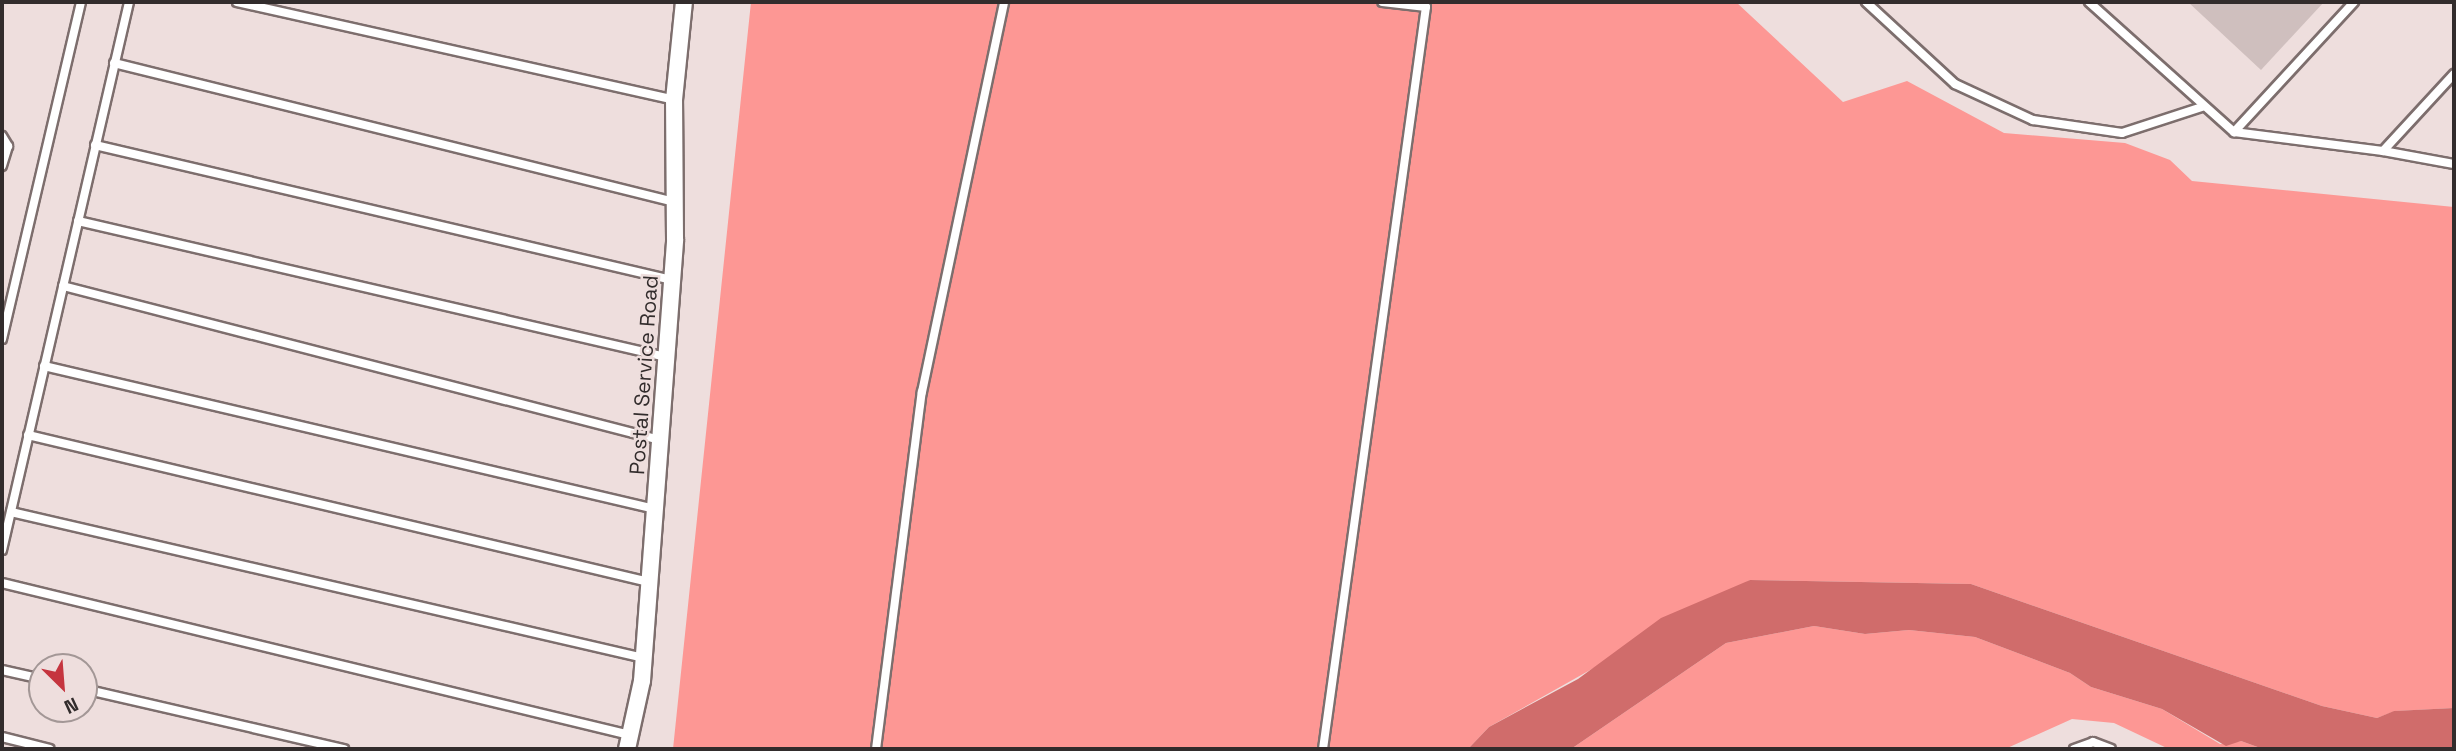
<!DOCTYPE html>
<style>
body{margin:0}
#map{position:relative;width:2456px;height:751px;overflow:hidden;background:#eededd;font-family:"Space Grotesk",sans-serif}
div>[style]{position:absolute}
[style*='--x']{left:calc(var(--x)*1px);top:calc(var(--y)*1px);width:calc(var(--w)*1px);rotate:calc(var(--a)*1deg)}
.green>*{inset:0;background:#fd9794}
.water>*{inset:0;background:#d06c6b}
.building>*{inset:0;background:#cfbfbe}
.roads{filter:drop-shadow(2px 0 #7d6e6d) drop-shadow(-2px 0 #7d6e6d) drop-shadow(0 2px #7d6e6d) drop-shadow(0 -2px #7d6e6d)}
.service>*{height:8px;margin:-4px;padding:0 4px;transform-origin:4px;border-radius:4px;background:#fff}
.minor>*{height:16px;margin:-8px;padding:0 8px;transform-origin:8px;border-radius:8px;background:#fff}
span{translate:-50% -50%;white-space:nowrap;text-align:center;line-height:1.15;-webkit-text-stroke:5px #eededd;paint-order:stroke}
.street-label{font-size:21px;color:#322c2c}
.frame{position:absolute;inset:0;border:4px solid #322c2c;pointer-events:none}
.north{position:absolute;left:28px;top:653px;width:70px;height:70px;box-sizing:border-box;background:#eededd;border:2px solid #a39796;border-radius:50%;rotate:155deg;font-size:19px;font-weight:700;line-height:28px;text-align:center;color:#322c2c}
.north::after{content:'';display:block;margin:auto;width:24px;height:32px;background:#c5353f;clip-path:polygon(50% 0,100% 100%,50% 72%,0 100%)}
</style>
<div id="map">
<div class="green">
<div style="clip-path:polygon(751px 2px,1736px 2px,1843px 102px,1907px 81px,2004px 133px,2125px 143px,2170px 160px,2192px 181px,2454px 207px,2454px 708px,2395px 711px,2377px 718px,2322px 706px,1971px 584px,1750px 580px,1489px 727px,1468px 749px,673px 749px)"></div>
<div style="clip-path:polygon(1814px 626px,1865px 634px,1909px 630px,1975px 637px,2070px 673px,2091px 687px,2162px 709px,2220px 744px,2241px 741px,2263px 749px,2169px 749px,2114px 723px,2072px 719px,2005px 749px,1571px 749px,1726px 643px)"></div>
</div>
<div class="water">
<div style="clip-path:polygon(1750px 580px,1971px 584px,2322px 706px,2377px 718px,2394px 711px,2454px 708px,2454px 749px,2263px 749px,2241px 741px,2226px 746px,2162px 709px,2091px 687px,2070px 673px,1975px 637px,1909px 630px,1865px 634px,1814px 626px,1726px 643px,1571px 749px,1468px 749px,1489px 727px,1578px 679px,1661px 618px)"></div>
</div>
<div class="building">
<div style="clip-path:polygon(2188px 2px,2324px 2px,2261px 70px)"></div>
</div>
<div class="roads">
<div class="service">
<div style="--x:237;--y:2;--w:448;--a:12.6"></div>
<div style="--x:1866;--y:2;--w:121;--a:42.7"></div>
<div style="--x:1955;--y:84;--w:86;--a:24.8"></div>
<div style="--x:2033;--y:120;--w:90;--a:8.3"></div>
<div style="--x:2122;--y:133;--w:84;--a:-18"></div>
<div style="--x:2089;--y:2;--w:195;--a:41.9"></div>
<div style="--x:2234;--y:132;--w:177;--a:-47.3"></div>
<div style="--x:114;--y:63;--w:578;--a:13.92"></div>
<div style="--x:2234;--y:132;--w:150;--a:7.3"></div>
<div style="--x:2383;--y:151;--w:105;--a:-47.3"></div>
<div style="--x:2;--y:136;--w:12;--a:59"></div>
<div style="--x:8;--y:146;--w:21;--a:107"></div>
<div style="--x:95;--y:145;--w:593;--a:13.17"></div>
<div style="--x:2383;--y:151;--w:72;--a:10.4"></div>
<div style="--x:78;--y:221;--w:604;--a:13.02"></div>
<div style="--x:63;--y:286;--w:617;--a:14.46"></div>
<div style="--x:2;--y:339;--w:346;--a:-76.8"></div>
<div style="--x:44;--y:366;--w:628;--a:13.17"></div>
<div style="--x:28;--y:435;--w:638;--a:13.32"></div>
<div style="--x:11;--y:512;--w:650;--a:12.99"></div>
<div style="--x:2;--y:550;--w:563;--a:-76.95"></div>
<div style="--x:2;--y:583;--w:646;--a:13.61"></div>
<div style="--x:2;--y:670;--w:41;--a:12.7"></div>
<div style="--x:84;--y:689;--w:267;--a:13"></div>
<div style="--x:2;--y:737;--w:49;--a:14"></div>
<div style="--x:876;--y:749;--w:360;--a:-82.7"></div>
<div style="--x:922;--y:392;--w:399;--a:-78.1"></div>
<div style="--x:1323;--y:749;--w:749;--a:-82.1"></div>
<div style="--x:1426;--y:7;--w:44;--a:-173.5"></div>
<div style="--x:2074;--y:749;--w:20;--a:-20"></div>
<div style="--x:2093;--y:742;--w:19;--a:21"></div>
</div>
<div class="minor">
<div style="--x:627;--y:749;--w:70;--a:-77.6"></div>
<div style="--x:642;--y:681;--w:443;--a:-85.7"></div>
<div style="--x:675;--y:239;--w:139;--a:-90.4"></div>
<div style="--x:674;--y:100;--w:99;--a:-84.2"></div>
</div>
</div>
<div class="street-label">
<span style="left:644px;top:375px;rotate:-86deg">Postal Service Road</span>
</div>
<div class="frame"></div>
<div class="north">N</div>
</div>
